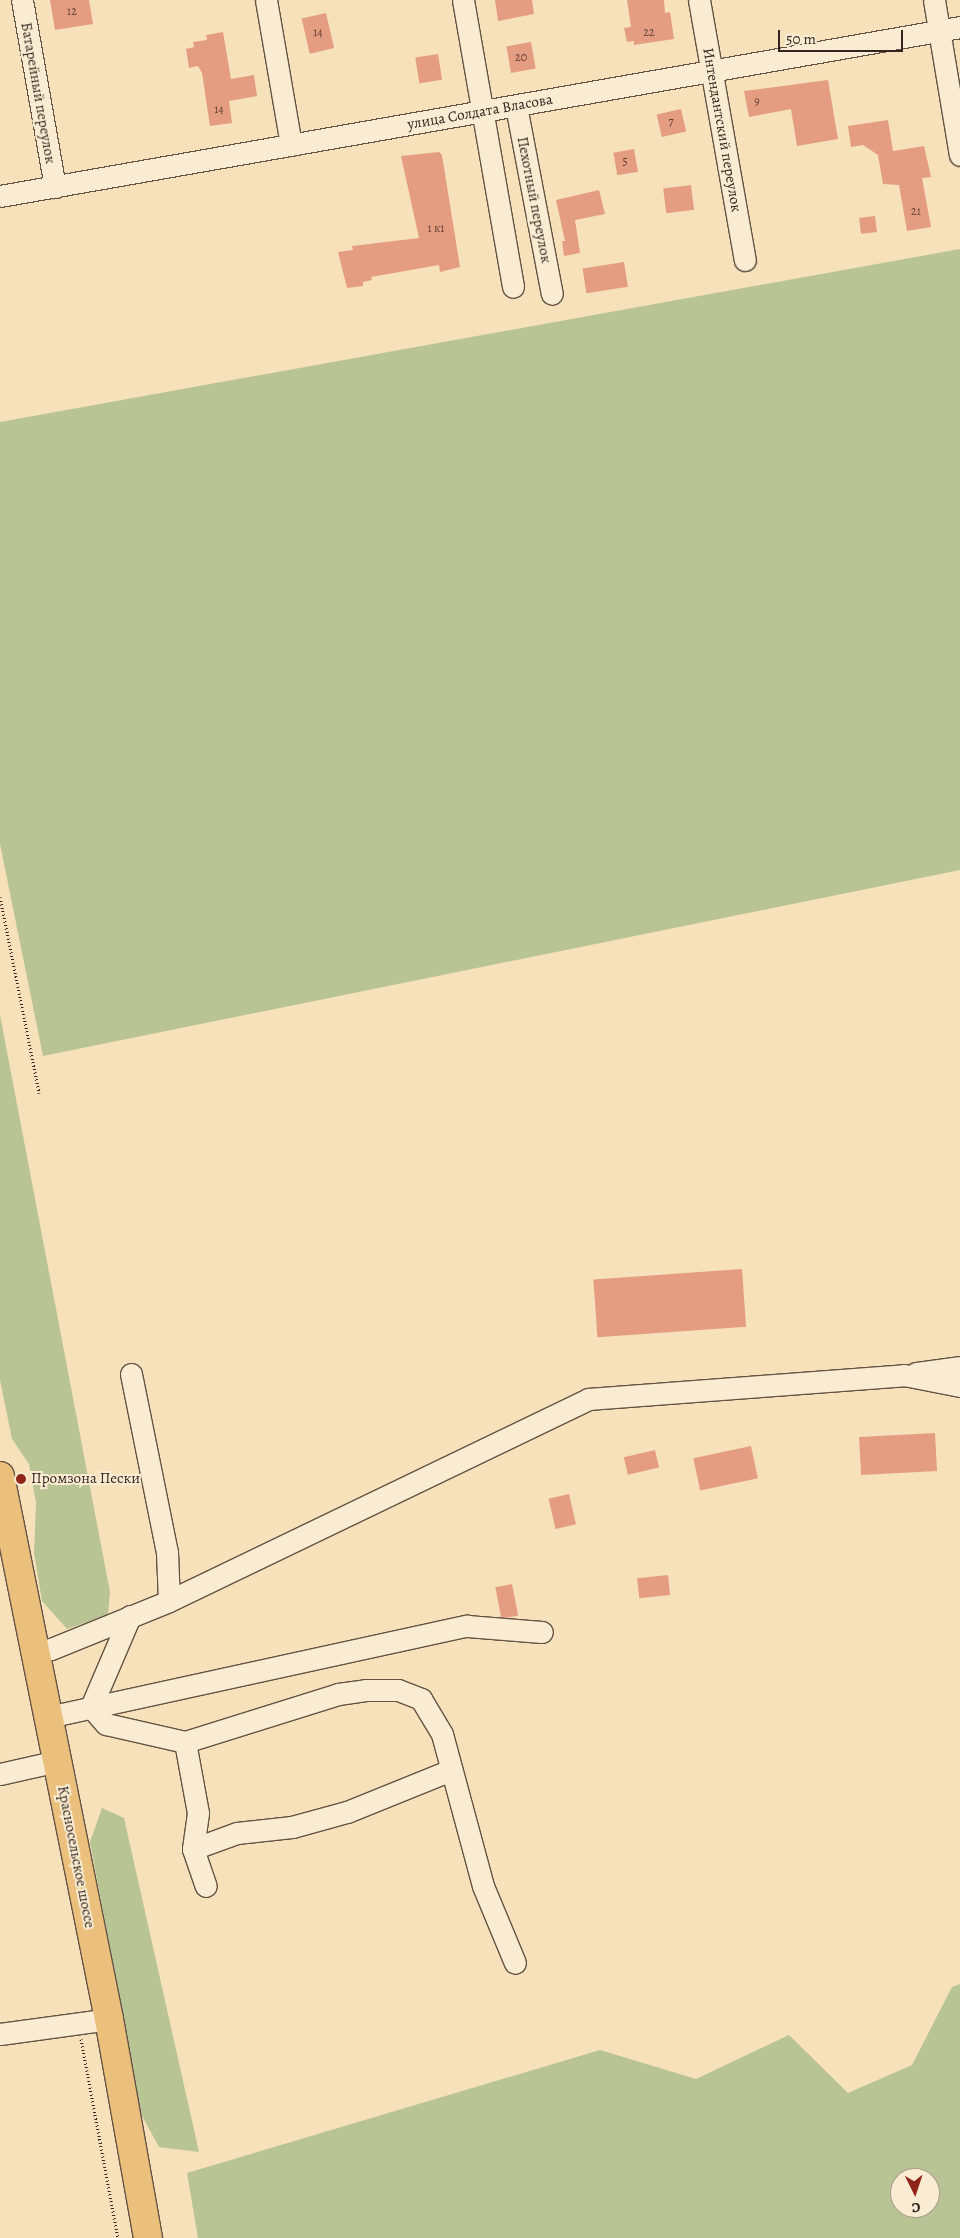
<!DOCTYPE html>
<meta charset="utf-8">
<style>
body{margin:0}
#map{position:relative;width:960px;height:2238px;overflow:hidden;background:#f6e1ba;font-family:Alegreya,serif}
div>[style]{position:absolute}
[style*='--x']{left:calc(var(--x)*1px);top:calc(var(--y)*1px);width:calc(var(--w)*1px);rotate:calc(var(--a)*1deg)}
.green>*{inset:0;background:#b8c493}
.building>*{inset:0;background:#e59d81;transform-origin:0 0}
.path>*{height:3px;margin-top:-1.5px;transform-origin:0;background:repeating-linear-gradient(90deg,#33241d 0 1px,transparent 0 3.5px)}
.roads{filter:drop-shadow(1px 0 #645344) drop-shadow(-1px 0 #645344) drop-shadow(0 1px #645344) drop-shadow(0 -1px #645344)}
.minor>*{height:21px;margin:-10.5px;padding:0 10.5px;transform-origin:10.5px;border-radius:10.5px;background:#f9ecd2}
.major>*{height:28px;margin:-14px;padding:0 14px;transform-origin:14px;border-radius:14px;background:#ebc07d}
.dots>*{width:14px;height:14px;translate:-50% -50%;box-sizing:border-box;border:2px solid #f9ecd2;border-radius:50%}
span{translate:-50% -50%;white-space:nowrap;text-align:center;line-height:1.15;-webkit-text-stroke:4px #f9ecd2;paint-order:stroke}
.number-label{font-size:12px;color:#604236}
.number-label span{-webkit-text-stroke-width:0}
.street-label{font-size:15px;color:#33241d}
.poi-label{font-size:15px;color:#33241d}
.left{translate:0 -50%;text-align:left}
.north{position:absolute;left:890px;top:2168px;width:50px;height:50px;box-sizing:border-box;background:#f9ecd2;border:1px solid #aa9c8a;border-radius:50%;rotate:176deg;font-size:14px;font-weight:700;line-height:20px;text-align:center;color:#33241d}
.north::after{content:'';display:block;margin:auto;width:18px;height:22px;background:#8f2418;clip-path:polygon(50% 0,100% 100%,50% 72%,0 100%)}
.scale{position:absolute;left:778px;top:30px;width:125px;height:22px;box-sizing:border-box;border:2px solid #33241d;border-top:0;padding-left:6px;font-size:15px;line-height:18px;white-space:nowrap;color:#33241d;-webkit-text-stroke:4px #f9ecd2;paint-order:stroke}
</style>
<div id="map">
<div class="green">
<div style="clip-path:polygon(960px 249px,960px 870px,43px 1056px,0 844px,0 422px)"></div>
<div style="clip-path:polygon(0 1015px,110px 1592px,108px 1615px,67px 1629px,42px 1601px,34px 1553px,36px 1502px,29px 1464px,12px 1439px,0 1380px)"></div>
<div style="clip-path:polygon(102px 1808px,124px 1818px,199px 2152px,159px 2147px,141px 2114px,90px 1842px)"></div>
<div style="clip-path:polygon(evenodd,960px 1984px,960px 2238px,198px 2238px,187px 2173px,600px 2050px,696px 2079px,789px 2035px,848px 2093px,912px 2065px,952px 1987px,960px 1984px,900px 2178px,930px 2178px,930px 2208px,900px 2208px,900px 2178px)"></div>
</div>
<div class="building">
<div style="clip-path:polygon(50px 0,89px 0,93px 24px,55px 30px)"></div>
<div style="clip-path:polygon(495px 0,532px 0,534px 14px,498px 21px)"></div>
<div style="clip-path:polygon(627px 0,664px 0,665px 13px,670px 12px,674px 39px,634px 45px,634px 41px,627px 42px,624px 28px,631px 27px)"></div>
<div style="left:326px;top:13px;width:36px;height:25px;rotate:77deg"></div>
<div style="clip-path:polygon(223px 32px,231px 79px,254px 75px,257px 96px,229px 101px,232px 123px,210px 126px,202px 73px,198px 66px,189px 68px,186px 49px,194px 47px,193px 42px,207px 40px,206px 35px)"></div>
<div style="left:531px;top:42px;width:27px;height:25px;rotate:80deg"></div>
<div style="left:438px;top:54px;width:26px;height:23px;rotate:81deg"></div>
<div style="clip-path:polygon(828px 80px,838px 139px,797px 146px,791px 109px,749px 117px,744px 91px)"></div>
<div style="left:681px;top:109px;width:23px;height:25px;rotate:77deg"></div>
<div style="clip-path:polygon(888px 120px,893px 151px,924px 146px,931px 177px,922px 178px,931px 227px,907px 231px,899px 185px,883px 184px,878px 155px,863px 145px,851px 147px,848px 126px)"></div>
<div style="left:634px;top:149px;width:23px;height:21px;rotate:80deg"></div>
<div style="clip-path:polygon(439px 152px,442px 155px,460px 267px,440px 272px,439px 265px,371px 277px,372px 280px,363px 282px,363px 286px,347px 288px,338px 252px,353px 250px,352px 246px,419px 238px,401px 156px)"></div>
<div style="left:691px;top:185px;width:25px;height:28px;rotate:83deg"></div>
<div style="clip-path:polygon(599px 190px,605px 214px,575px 220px,580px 253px,564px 256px,562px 241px,565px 241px,556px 200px)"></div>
<div style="left:875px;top:216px;width:16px;height:16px;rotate:83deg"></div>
<div style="left:624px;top:262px;width:25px;height:42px;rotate:81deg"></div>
<div style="left:742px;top:1269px;width:58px;height:149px;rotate:86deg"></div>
<div style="left:935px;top:1433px;width:38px;height:76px;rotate:87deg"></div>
<div style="left:751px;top:1446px;width:33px;height:59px;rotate:78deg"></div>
<div style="left:655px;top:1450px;width:18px;height:32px;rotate:77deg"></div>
<div style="left:569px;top:1494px;width:31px;height:21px;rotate:77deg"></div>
<div style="left:668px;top:1575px;width:20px;height:31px;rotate:84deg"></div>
<div style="left:512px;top:1584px;width:32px;height:17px;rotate:79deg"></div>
</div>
<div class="path">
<div style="--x:0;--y:897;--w:200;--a:78.7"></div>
<div style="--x:81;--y:2039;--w:202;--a:79.5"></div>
</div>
<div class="roads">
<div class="minor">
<div style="--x:22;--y:0;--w:190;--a:80"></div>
<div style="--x:266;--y:0;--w:147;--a:80.2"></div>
<div style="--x:463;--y:0;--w:291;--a:80.1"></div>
<div style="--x:699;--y:0;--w:264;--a:80"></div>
<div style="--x:934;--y:0;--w:157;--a:80.5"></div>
<div style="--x:516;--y:106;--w:191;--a:79.2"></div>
<div style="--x:0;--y:196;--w:975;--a:-9.98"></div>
<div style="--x:916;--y:1373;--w:44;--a:-7.8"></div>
<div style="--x:131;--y:1374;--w:182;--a:78.6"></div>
<div style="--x:167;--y:1552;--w:49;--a:87.7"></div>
<div style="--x:130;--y:1616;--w:99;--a:113.2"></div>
<div style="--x:91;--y:1707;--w:23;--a:49"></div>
<div style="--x:106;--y:1724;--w:81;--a:12.8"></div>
<div style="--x:185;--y:1742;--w:160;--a:-17.4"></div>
<div style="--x:338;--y:1694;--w:28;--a:-8"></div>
<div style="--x:366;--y:1690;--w:32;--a:0"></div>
<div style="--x:398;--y:1690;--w:25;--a:21"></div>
<div style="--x:421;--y:1699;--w:41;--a:59"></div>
<div style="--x:442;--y:1734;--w:157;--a:74.9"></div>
<div style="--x:483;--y:1886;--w:83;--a:67.4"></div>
<div style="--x:36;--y:1652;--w:15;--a:-11"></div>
<div style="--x:51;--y:1649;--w:127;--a:-22.1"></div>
<div style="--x:169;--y:1601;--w:465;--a:-25.7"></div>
<div style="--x:588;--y:1399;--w:317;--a:-4.3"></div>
<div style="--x:904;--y:1375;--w:57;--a:11.1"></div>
<div style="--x:48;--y:1717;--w:429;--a:-12.3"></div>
<div style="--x:467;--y:1626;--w:75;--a:4.6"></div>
<div style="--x:185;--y:1742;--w:72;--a:79.6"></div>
<div style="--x:198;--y:1813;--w:36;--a:98"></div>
<div style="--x:193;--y:1849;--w:39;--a:71"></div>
<div style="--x:0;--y:1774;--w:58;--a:-12.8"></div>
<div style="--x:193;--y:1849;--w:47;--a:-20"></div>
<div style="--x:237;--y:1833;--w:55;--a:-6.2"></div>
<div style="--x:292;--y:1827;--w:57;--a:-15.3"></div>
<div style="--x:347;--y:1812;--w:112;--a:-22"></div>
<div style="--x:0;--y:2034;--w:110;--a:-7.8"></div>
</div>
<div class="major">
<div style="--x:0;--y:1476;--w:554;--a:78.65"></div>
<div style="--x:109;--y:2019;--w:222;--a:79.9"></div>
</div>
</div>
<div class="dots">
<div style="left:21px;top:1479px;background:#8f2418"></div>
</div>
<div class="number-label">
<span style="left:72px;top:12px">12</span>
<span style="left:318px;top:33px">14</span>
<span style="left:649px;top:33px">22</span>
<span style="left:521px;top:58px">20</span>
<span style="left:757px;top:102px">9</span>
<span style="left:219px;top:110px">14</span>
<span style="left:671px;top:122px">7</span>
<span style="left:625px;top:162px">5</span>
<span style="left:916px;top:212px">21</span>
<span style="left:436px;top:229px">1 к1</span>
</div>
<div class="street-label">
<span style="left:38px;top:93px;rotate:80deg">Батарейный переулок</span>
<span style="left:480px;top:112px;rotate:-10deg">улица Солдата Власова</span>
<span style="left:722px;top:130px;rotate:80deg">Интендантский переулок</span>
<span style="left:534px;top:200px;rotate:79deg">Пехотный переулок</span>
<span style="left:76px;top:1857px;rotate:79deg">Красносельское шоссе</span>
</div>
<div class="poi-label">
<span class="left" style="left:31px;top:1479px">Промзона Пески</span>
</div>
<div class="north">С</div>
<div class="scale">50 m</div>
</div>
